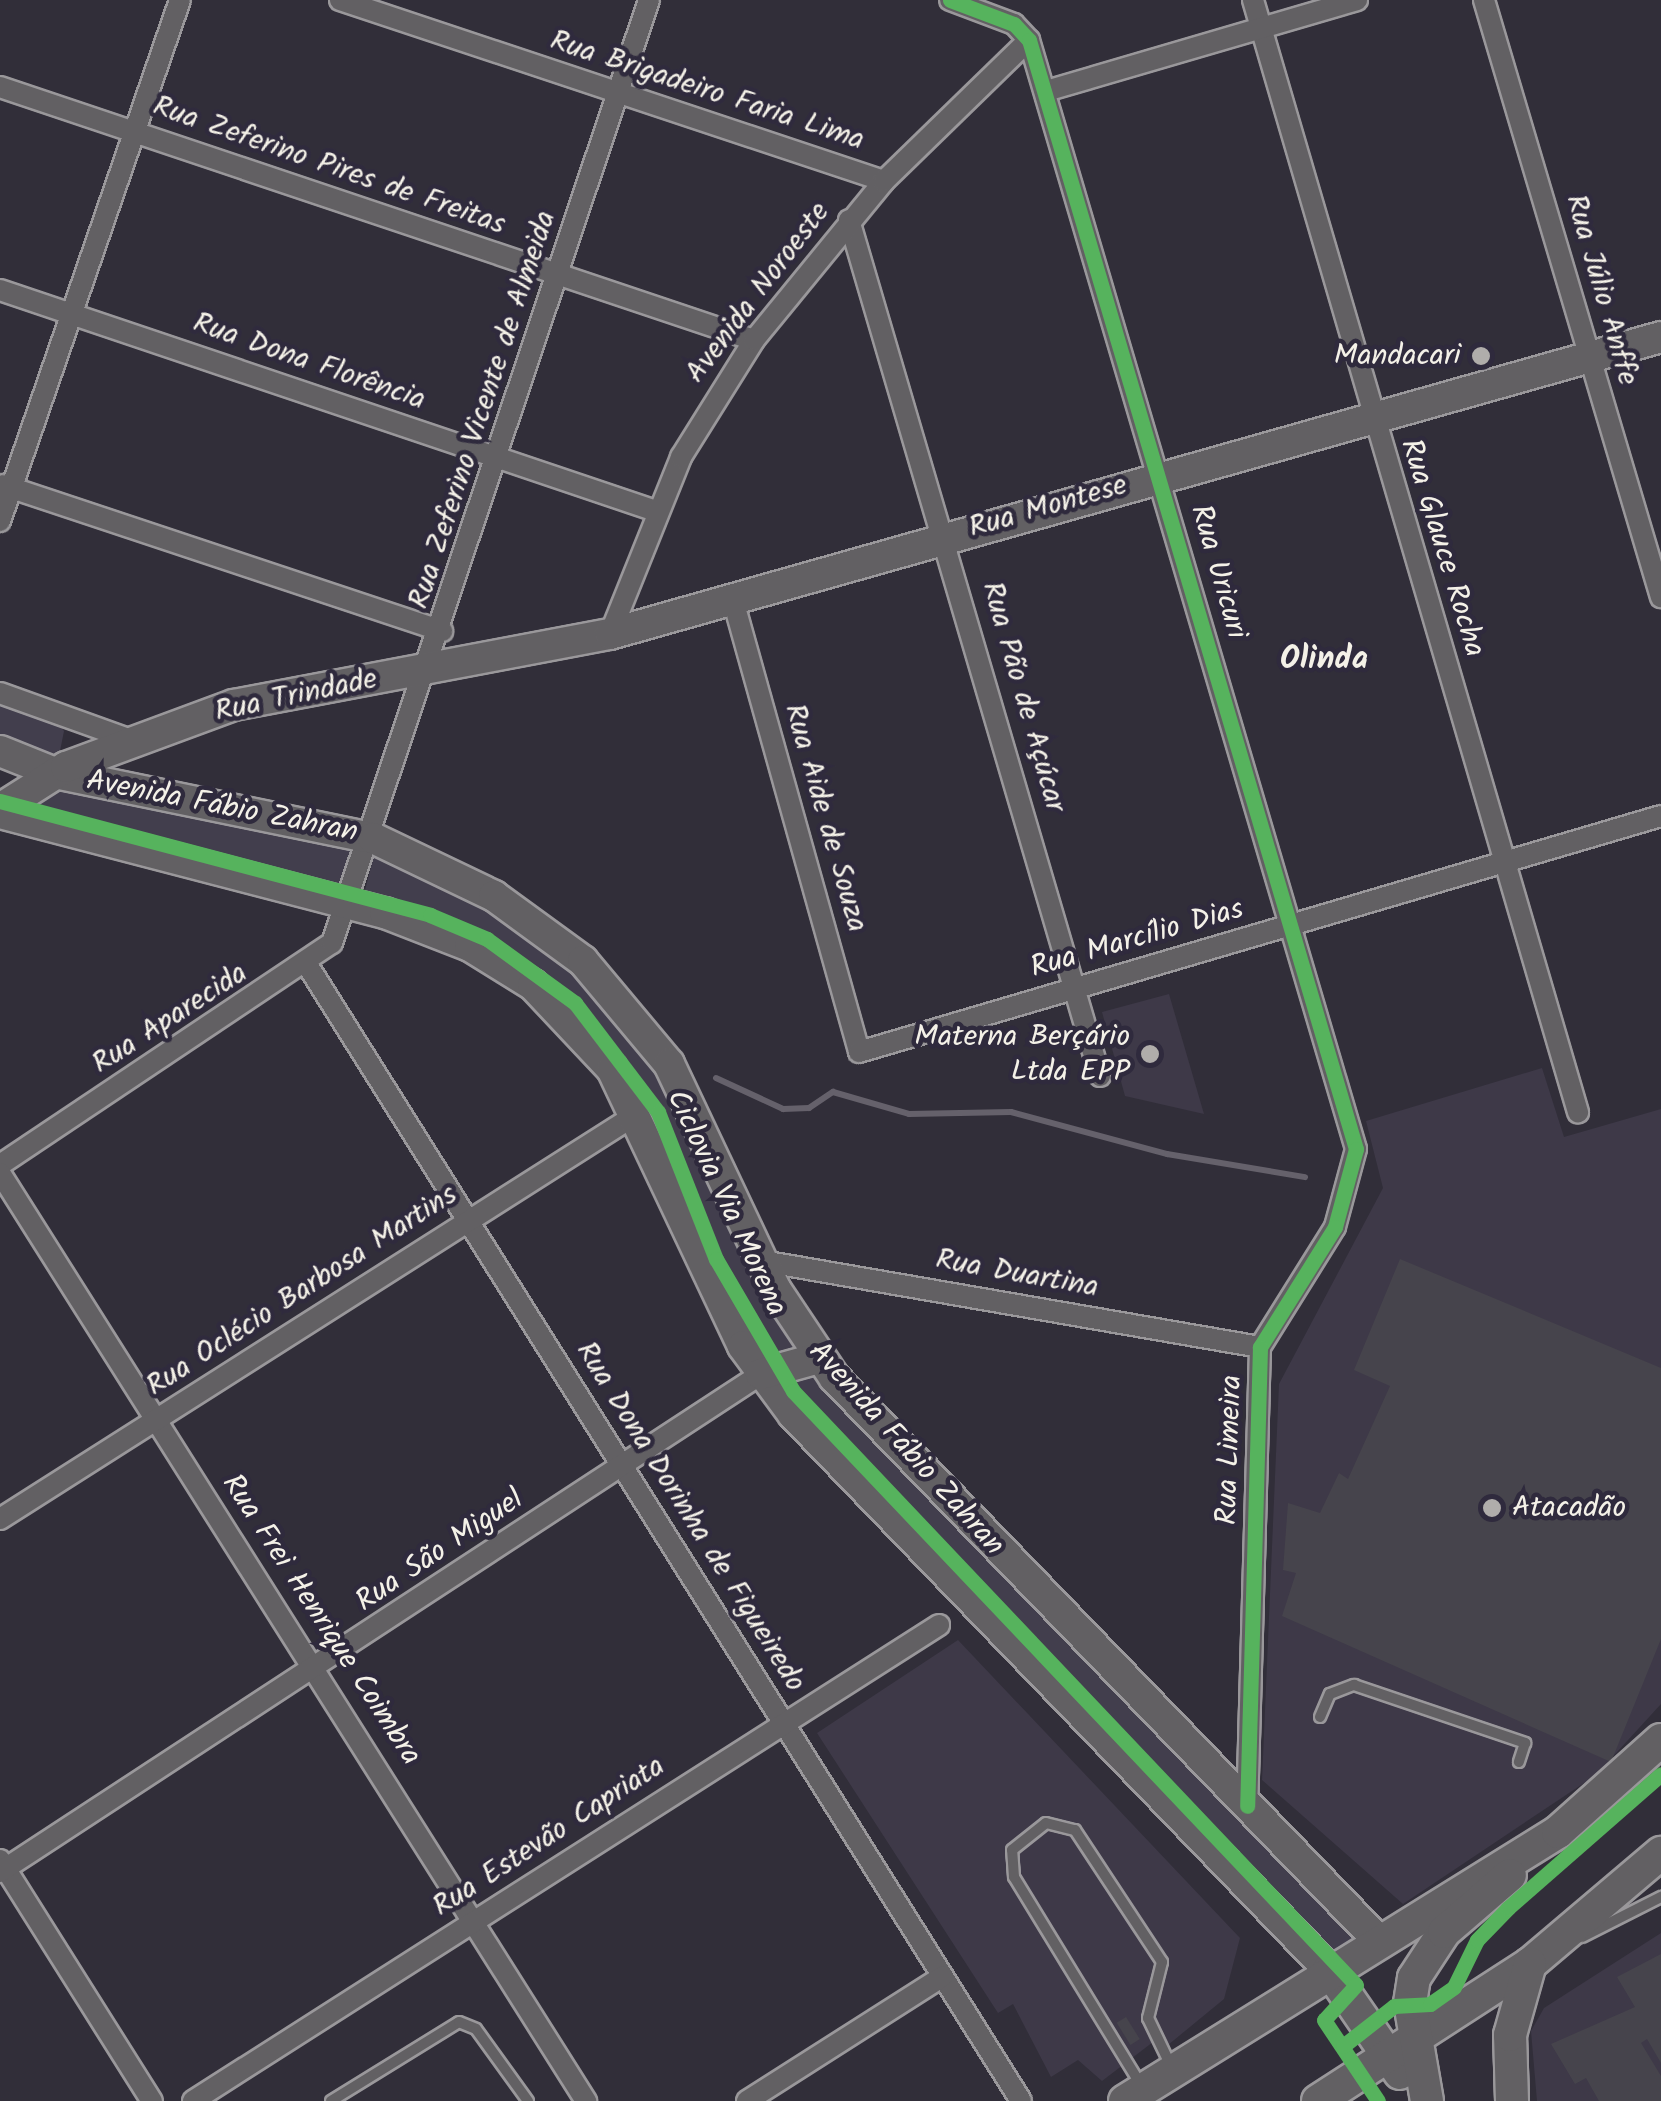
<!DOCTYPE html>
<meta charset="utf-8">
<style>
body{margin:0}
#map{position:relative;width:1661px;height:2101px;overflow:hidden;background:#312e39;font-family:Kalam,sans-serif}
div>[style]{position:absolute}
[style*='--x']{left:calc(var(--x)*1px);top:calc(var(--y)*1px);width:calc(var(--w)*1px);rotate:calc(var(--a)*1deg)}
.built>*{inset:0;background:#3e3948}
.green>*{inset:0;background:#423e4d}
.stream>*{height:6px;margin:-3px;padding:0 3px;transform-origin:3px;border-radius:3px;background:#65616b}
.building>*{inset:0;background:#46444c;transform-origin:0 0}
.roads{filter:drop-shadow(2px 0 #9a989b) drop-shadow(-2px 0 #9a989b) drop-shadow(0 2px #9a989b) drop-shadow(0 -2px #9a989b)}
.lane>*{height:10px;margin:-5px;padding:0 5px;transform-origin:5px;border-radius:5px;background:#626063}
.street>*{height:20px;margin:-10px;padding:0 10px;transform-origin:10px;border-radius:10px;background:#626063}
.secondary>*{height:30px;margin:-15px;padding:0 15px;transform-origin:15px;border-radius:15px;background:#626063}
.primary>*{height:32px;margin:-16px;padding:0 16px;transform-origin:16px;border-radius:16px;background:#626063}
.cycleway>*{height:15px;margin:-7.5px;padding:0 7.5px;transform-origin:7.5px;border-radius:7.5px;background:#56b35d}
.dots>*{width:28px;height:28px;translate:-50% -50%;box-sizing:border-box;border:5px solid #2f2a3d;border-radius:50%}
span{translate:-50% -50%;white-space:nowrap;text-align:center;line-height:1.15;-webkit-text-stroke:9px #2f2a3d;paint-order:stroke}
.street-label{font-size:30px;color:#f4f1e8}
.poi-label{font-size:30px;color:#f4f1e8}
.right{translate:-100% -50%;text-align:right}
.left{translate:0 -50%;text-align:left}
.neighbourhood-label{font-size:32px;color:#f4f1e8;font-weight:700}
</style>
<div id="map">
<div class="built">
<div style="clip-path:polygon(1169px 994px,1204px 1114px,1125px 1096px,1102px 1012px)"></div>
<div style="clip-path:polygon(1542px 1068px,1564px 1137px,1661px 1109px,1661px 1704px,1596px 1775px,1403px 1904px,1262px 1780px,1279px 1384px,1383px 1188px,1366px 1121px)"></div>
<div style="clip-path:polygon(958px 1640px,1240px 1938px,1224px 1999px,1168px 2045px,1153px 2042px,1102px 2081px,1078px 2060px,1051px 2077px,1013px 2004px,998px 2013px,817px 1733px)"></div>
<div style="clip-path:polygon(1661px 1933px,1661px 2101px,1537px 2101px,1531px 2031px,1544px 2008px)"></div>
</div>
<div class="green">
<div style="clip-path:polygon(0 699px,52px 716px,64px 731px,58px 761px,0 746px)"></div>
<div style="clip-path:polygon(57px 780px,365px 845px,349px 895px,9px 810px)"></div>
<div style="clip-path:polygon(375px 851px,533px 928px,663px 1068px,771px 1297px,1366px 1939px,1333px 1959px,770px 1373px,595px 1032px,363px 898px)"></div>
</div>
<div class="stream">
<div style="--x:716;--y:1078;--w:74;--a:24.8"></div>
<div style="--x:783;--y:1109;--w:26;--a:-2"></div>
<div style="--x:809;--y:1108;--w:29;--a:-34"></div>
<div style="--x:833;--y:1092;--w:79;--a:16.1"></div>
<div style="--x:909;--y:1114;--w:102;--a:-1.1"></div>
<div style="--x:1011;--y:1112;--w:162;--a:15.1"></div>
<div style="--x:1167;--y:1154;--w:140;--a:9.5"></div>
</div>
<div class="building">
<div style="clip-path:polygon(1400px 1259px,1661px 1368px,1661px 1639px,1611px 1762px,1282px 1616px,1296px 1573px,1283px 1570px,1288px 1503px,1320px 1513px,1339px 1473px,1348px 1479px,1390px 1386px,1354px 1370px)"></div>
<div style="clip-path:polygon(1661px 1954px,1661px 2063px,1647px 2039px,1641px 2043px,1661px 2076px,1661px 2101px,1599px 2101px,1586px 2078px,1575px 2084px,1551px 2044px,1635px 2007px,1617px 1977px)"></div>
<div style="left:1126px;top:2017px;width:26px;height:11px;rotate:58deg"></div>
</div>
<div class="roads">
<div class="lane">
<div style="--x:1320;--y:1717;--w:25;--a:-67"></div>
<div style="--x:1330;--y:1694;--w:26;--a:-21"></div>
<div style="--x:1354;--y:1685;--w:181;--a:18.7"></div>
<div style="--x:1525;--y:1743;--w:20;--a:108"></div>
<div style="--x:1582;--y:1937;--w:89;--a:-26.9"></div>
<div style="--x:1141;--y:2085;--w:244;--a:-121.4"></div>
<div style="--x:1014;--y:1877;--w:27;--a:-94"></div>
<div style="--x:1012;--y:1850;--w:43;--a:-38.5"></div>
<div style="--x:1046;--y:1823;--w:30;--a:14"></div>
<div style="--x:1075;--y:1830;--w:158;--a:56.6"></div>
<div style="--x:1162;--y:1962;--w:58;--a:104"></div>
<div style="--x:1148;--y:2018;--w:53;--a:64.4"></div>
<div style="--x:331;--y:2101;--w:150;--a:-31.7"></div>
<div style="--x:459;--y:2022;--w:18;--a:22"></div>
<div style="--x:476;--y:2029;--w:89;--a:54.2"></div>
</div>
<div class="street">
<div style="--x:340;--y:0;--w:573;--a:18.4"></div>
<div style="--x:950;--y:0;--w:68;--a:20.6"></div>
<div style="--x:1014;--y:24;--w:22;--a:47"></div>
<div style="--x:1029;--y:40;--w:1156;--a:73.57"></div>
<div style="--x:1356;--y:1149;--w:81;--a:105.1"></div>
<div style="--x:1335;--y:1227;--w:142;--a:122"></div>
<div style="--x:1260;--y:1347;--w:459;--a:91.6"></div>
<div style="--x:1253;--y:0;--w:1159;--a:73.71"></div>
<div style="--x:1484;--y:0;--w:623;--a:73.49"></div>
<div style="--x:0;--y:87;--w:795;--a:18.55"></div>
<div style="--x:1046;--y:91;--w:324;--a:-16.3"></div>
<div style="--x:849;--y:220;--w:892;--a:73.66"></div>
<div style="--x:0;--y:290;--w:692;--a:18.62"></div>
<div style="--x:3;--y:485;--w:463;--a:18.4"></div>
<div style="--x:0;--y:521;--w:551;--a:-70.94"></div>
<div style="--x:733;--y:600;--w:469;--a:74.4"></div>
<div style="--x:859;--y:1052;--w:836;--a:-16.4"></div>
<div style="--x:610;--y:634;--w:191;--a:-68.1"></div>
<div style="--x:681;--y:457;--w:138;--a:-58"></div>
<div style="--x:754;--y:340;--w:205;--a:-50.7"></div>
<div style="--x:884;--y:181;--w:202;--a:-44.2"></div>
<div style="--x:0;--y:693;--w:139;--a:19.7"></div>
<div style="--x:308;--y:966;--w:1340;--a:57.86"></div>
<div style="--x:0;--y:1165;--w:399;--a:-33.8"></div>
<div style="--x:332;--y:943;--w:995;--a:-71.42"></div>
<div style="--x:0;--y:1173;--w:1098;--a:57.73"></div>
<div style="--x:762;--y:1261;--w:505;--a:9.8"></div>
<div style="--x:0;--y:1519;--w:755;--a:-32.45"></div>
<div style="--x:0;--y:1860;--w:285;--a:57.8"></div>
<div style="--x:0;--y:1872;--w:909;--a:-33.2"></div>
<div style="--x:193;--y:2101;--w:885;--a:-32.54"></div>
<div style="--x:747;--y:2101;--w:232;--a:-32.5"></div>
</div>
<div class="secondary">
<div style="--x:0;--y:751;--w:59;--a:21.8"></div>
<div style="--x:55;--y:773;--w:325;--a:11.6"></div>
<div style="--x:373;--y:838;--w:134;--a:25.6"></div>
<div style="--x:494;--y:896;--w:110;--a:36.1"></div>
<div style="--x:583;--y:961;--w:134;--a:50.1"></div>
<div style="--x:669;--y:1064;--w:250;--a:64.7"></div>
<div style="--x:776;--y:1290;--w:105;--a:56.3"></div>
<div style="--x:834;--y:1377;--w:781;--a:45.99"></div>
<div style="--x:0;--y:809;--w:78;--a:-32.5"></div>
<div style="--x:66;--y:767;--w:179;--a:-20.3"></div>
<div style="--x:234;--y:705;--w:383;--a:-10.7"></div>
<div style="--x:610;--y:634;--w:1092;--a:-15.78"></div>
<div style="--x:0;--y:813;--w:398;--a:14.6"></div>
<div style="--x:385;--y:913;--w:91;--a:21.2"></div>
<div style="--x:470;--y:946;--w:74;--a:31.8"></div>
<div style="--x:533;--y:985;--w:115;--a:46.8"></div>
<div style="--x:612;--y:1069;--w:306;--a:64.7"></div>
<div style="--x:743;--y:1346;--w:84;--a:53.7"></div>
<div style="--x:793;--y:1414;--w:772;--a:46.05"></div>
<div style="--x:761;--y:1374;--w:60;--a:-15.4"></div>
</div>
<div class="primary">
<div style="--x:1329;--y:1970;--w:125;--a:55.4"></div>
<div style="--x:1125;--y:2101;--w:510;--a:-31.85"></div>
<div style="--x:1558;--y:1832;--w:138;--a:-41.8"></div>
<div style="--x:1318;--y:2101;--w:252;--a:-32.9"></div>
<div style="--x:1530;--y:1964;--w:172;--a:-40.3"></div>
<div style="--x:1427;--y:2101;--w:99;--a:-99.8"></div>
<div style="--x:1410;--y:2003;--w:25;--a:-81"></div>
<div style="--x:1414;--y:1978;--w:55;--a:-56.9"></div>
<div style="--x:1444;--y:1932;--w:87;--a:-40.8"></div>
<div style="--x:1512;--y:2101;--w:66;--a:-91.7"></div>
<div style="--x:1510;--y:2035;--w:74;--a:-74.3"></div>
</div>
</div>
<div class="cycleway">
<div style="--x:950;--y:0;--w:68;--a:20.6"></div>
<div style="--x:1014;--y:24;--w:22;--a:47"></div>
<div style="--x:1029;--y:40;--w:1156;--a:73.57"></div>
<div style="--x:1356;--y:1149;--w:81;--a:105.1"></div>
<div style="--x:1335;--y:1227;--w:142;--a:122"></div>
<div style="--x:1260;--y:1347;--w:459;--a:91.6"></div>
<div style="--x:0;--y:801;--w:445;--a:14.8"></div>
<div style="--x:430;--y:915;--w:62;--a:22.8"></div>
<div style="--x:487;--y:939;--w:109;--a:36"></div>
<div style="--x:575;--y:1003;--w:137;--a:52.7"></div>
<div style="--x:658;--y:1112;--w:158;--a:68.5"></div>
<div style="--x:716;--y:1259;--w:153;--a:59.7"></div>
<div style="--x:793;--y:1391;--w:818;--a:46.53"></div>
<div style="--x:1356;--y:1985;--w:47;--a:132.4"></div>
<div style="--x:1324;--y:2020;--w:97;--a:56.3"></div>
<div style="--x:1343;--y:2046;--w:65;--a:-38.1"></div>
<div style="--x:1394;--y:2006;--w:36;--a:-3"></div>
<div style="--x:1430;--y:2004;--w:29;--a:-35"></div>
<div style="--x:1454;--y:1987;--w:52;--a:-63.9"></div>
<div style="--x:1477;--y:1940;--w:45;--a:-45.9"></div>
<div style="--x:1508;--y:1908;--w:203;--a:-41.2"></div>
</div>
<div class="dots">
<div style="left:1481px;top:356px;background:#b0adab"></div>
<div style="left:1150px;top:1054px;background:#b0adab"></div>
<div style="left:1492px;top:1508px;background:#b0adab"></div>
</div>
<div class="street-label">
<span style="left:707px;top:91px;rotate:18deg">Rua Brigadeiro Faria Lima</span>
<span style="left:329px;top:166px;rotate:19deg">Rua Zeferino Pires de Freitas</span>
<span style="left:1601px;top:290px;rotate:74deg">Rua Júlio Anffe</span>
<span style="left:758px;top:293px;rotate:-53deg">Avenida Noroeste</span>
<span style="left:309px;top:362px;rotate:19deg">Rua Dona Florência</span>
<span style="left:483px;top:410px;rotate:-72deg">Rua Zeferino Vicente de Almeida</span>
<span style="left:1048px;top:507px;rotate:-16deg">Rua Montese</span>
<span style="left:1442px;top:548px;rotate:73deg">Rua Glauce Rocha</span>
<span style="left:1218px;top:572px;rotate:74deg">Rua Uricuri</span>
<span style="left:296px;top:696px;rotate:-12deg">Rua Trindade</span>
<span style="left:1023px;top:697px;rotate:74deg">Rua Pão de Açúcar</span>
<span style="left:222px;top:807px;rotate:11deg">Avenida Fábio Zahran</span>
<span style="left:825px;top:818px;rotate:74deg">Rua Aide de Souza</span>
<span style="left:1137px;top:939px;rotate:-16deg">Rua Marcílio Dias</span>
<span style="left:170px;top:1019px;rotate:-33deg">Rua Aparecida</span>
<span style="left:726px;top:1203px;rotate:65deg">Ciclovia Via Morena</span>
<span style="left:1017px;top:1274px;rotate:10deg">Rua Duartina</span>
<span style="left:302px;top:1291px;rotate:-33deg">Rua Oclécio Barbosa Martins</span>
<span style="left:906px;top:1449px;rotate:48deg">Avenida Fábio Zahran</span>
<span style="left:1230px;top:1450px;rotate:-88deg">Rua Limeira</span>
<span style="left:690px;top:1517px;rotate:58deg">Rua Dona Dorinha de Figueiredo</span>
<span style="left:440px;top:1551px;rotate:-34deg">Rua São Miguel</span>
<span style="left:321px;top:1620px;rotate:57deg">Rua Frei Henrique Coimbra</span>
<span style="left:549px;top:1837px;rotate:-33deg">Rua Estevão Capriata</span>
</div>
<div class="poi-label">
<span class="right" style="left:1461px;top:356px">Mandacari</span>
<span class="right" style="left:1130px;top:1054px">Materna Berçário<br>Ltda EPP</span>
<span class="left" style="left:1512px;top:1508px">Atacadão</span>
</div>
<div class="neighbourhood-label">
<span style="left:1324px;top:660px">Olinda</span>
</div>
</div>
